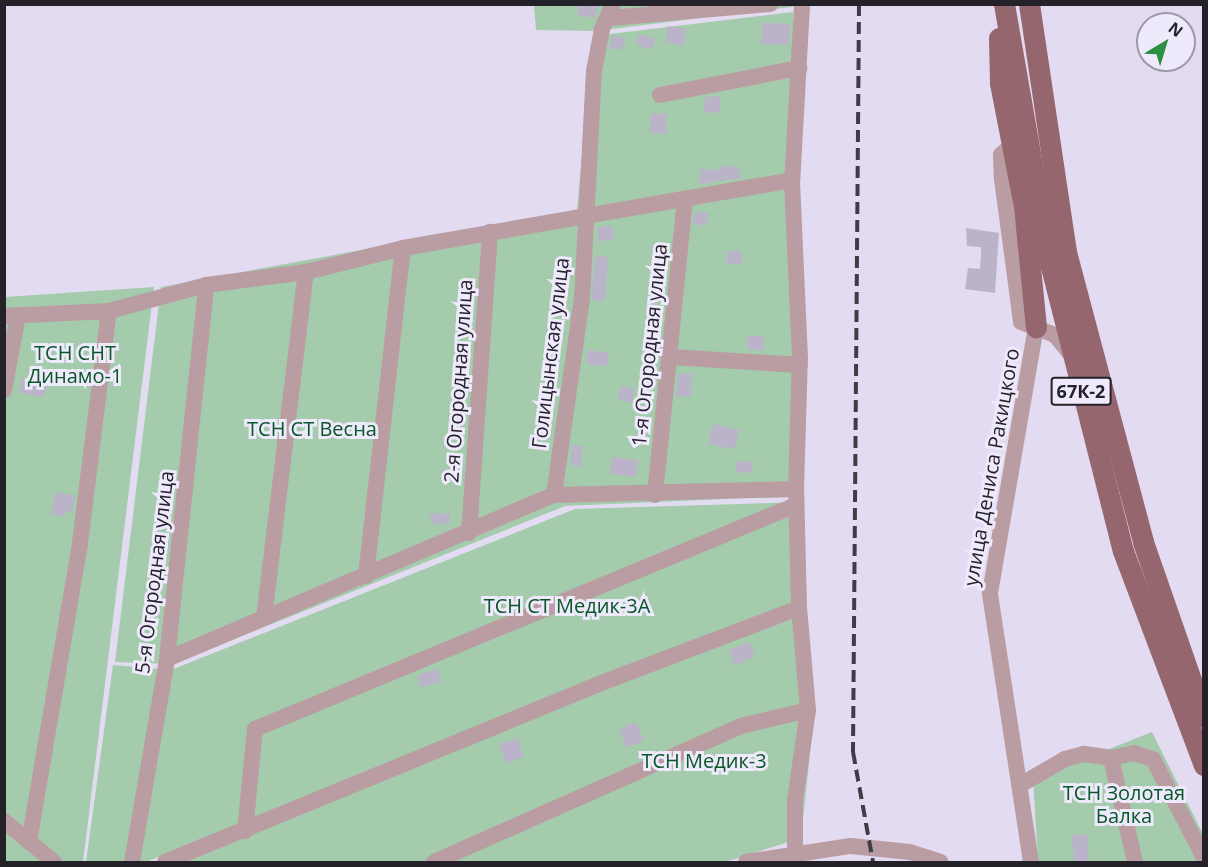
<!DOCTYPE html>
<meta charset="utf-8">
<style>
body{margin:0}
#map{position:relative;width:1208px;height:867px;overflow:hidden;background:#e3dbf2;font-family:"Open Sans",sans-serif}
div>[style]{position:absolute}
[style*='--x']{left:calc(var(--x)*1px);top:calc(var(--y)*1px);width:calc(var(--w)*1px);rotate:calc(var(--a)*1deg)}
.green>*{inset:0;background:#a4cbab}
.building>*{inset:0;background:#bbb3c9;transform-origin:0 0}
.minor>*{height:16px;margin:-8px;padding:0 8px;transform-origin:8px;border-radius:8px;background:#ba9da2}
.major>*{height:21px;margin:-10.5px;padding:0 10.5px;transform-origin:10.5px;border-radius:10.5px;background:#96666f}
.rail>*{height:4px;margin-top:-2px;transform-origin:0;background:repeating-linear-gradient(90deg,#403c46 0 12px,transparent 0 18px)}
span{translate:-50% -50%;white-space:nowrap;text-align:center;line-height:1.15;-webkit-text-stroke:6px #efe9fc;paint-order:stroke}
.shield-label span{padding:2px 4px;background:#efe9fc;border:2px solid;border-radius:4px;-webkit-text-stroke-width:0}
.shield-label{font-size:18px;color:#242129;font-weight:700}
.street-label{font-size:20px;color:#242129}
.park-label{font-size:20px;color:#075727}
.frame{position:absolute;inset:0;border:6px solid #242129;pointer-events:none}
.north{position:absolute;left:1136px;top:12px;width:60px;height:60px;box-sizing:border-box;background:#efe9fc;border:2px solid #9e99a8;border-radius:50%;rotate:38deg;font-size:16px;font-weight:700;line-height:24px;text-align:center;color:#242129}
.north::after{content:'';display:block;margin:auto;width:21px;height:27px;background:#2b8f44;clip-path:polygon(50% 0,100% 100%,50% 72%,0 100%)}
</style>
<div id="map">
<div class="green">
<div style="clip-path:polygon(534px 5px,808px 5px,595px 31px,536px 30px)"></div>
<div style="clip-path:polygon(793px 12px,796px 372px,791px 496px,565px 506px,173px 664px,115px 662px,161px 287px,577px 210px,593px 36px)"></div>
<div style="clip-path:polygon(154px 287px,83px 862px,61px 862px,5px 814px,5px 297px)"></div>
<div style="clip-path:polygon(801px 502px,803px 606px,146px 862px,86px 862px,113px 665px,171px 670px,575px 509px)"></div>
<div style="clip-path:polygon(806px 614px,815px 707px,801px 838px,725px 862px,179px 862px,602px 689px)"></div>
<div style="clip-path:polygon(1152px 732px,1203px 834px,1203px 862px,1038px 862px,1033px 779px)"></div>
<div style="clip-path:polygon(5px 828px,45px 862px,5px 862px)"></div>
</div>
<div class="building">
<div style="clip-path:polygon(579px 4px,598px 4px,595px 18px,577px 15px)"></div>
<div style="left:790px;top:24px;width:21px;height:28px;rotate:93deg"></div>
<div style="left:668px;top:26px;width:18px;height:17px;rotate:9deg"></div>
<div style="left:639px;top:34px;width:17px;height:11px;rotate:17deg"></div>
<div style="left:612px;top:35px;width:13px;height:13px;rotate:13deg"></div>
<div style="clip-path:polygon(720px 96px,720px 113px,704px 112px,705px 97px)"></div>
<div style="left:651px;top:113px;width:16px;height:20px;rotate:4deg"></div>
<div style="clip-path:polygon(722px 166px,738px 166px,741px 178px,699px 184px,700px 169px,722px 170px)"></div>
<div style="clip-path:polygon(694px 212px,708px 213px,706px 226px,693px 224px)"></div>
<div style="left:611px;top:225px;width:14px;height:15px;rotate:78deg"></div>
<div style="clip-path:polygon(966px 228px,999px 233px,995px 293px,965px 289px,968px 268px,980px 269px,981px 256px,981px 247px,967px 246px)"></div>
<div style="left:727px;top:251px;width:15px;height:13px"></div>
<div style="left:595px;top:256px;width:13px;height:44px;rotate:4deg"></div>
<div style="left:748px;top:336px;width:16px;height:14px"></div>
<div style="left:588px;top:350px;width:21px;height:14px;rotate:8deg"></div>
<div style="left:678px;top:373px;width:14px;height:23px;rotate:4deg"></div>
<div style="left:22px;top:378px;width:25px;height:15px;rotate:9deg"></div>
<div style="left:621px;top:386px;width:14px;height:14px;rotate:12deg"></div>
<div style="left:713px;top:424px;width:27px;height:20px;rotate:13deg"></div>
<div style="left:572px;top:445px;width:11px;height:20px;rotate:5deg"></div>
<div style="left:612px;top:457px;width:26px;height:17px;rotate:7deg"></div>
<div style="clip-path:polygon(736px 462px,753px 462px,752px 473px,736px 472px)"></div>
<div style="clip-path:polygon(56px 492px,75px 496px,72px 512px,65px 511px,64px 517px,51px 514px)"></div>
<div style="left:431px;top:513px;width:19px;height:10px;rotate:3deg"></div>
<div style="left:749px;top:642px;width:16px;height:22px;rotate:68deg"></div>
<div style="left:437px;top:669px;width:13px;height:21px;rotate:72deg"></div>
<div style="left:636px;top:722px;width:20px;height:19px;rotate:66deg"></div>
<div style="left:517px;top:738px;width:20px;height:19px;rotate:70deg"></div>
<div style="left:1087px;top:834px;width:28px;height:15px;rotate:86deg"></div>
</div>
<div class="minor">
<div style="--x:610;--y:18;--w:161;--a:-5"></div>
<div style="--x:660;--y:95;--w:142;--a:-11"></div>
<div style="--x:1012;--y:145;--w:15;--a:138"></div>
<div style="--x:1001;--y:155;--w:24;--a:88"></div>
<div style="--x:1002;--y:179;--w:144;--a:82.4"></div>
<div style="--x:1021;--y:322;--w:36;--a:21"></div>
<div style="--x:1055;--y:335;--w:27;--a:51"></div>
<div style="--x:4;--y:316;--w:105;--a:-2.7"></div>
<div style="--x:109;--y:311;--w:100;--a:-15"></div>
<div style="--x:206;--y:285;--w:101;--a:-7.4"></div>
<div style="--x:306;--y:272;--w:100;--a:-13.9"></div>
<div style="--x:403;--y:248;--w:395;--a:-9.9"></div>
<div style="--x:670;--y:357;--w:130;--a:3.5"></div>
<div style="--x:4;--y:390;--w:76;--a:-79.4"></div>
<div style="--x:554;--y:495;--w:198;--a:-81.9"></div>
<div style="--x:582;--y:299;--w:228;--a:-87"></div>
<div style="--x:594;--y:71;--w:43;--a:-79.2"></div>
<div style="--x:602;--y:29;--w:27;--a:-66"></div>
<div style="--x:655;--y:495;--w:298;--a:-84.2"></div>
<div style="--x:469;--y:533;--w:302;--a:-86"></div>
<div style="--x:366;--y:576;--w:330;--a:-83.6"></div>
<div style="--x:264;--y:618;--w:349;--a:-83.1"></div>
<div style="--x:167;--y:659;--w:420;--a:-23"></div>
<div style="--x:554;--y:495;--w:242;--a:-1.4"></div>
<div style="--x:1111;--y:758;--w:107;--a:77"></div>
<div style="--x:1020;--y:785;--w:52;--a:-30"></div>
<div style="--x:1065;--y:759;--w:20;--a:-15"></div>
<div style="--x:1084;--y:754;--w:27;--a:8"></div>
<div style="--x:1111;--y:758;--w:24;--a:-12"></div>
<div style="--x:1134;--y:753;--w:20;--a:18"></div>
<div style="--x:1153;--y:759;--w:111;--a:62.7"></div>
<div style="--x:4;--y:821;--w:65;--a:39.4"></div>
<div style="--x:245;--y:831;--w:102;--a:-84.4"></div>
<div style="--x:255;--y:729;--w:586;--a:-22.49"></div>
<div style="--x:29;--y:842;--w:303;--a:-80.3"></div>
<div style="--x:80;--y:543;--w:234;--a:-82.9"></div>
<div style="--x:795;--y:852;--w:52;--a:-90"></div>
<div style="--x:795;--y:800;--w:91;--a:-81.8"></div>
<div style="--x:808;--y:710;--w:102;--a:-95"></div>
<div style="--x:799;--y:608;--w:119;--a:-91.4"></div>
<div style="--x:796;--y:489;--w:131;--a:-88.3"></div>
<div style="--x:800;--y:358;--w:173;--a:-92.6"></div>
<div style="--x:792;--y:185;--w:181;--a:-86.8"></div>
<div style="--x:132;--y:862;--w:206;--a:-80.2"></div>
<div style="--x:167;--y:659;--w:376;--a:-84"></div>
<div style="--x:165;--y:862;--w:466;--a:-22.3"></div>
<div style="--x:596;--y:685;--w:217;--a:-20.8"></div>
<div style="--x:434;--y:862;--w:336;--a:-23.9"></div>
<div style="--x:741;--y:726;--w:69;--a:-13.4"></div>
<div style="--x:746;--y:862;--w:106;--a:-8.7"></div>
<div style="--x:851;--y:846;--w:59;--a:5.8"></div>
<div style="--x:910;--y:852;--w:32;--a:18"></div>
<div style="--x:1031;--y:862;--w:272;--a:-98.7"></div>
<div style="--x:990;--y:593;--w:270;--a:-80.2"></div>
</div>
<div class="major">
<div style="--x:1004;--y:4;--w:251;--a:80.1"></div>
<div style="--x:1047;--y:251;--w:309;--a:75.8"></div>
<div style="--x:1123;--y:551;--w:229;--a:69.3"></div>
<div style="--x:1029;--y:4;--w:251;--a:81.5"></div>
<div style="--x:1066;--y:252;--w:300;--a:75.1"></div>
<div style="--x:1143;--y:542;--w:185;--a:70.8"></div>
<div style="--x:999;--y:38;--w:45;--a:88.7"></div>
<div style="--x:1000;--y:83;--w:126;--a:79"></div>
<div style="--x:1024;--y:207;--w:121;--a:84.3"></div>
</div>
<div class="rail">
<div style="--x:859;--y:4;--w:748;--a:90.46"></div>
<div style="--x:853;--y:752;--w:112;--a:79.7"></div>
</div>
<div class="shield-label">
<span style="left:1081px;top:391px">67К-2</span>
</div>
<div class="street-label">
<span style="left:649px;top:345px;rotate:-84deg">1-я Огородная улица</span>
<span style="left:550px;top:353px;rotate:-83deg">Голицынская улица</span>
<span style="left:458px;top:381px;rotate:-86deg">2-я Огородная улица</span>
<span style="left:991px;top:467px;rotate:-80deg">улица Дениса Ракицкого</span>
<span style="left:154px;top:572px;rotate:-83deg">5-я Огородная улица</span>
</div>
<div class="park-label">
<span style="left:75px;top:364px">ТСН СНТ<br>Динамо-1</span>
<span style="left:312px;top:428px">ТСН СТ Весна</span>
<span style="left:567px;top:605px">ТСН СТ Медик-3А</span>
<span style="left:704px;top:760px">ТСН Медик-3</span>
<span style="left:1124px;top:804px">ТСН Золотая<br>Балка</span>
</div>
<div class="frame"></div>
<div class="north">N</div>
</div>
